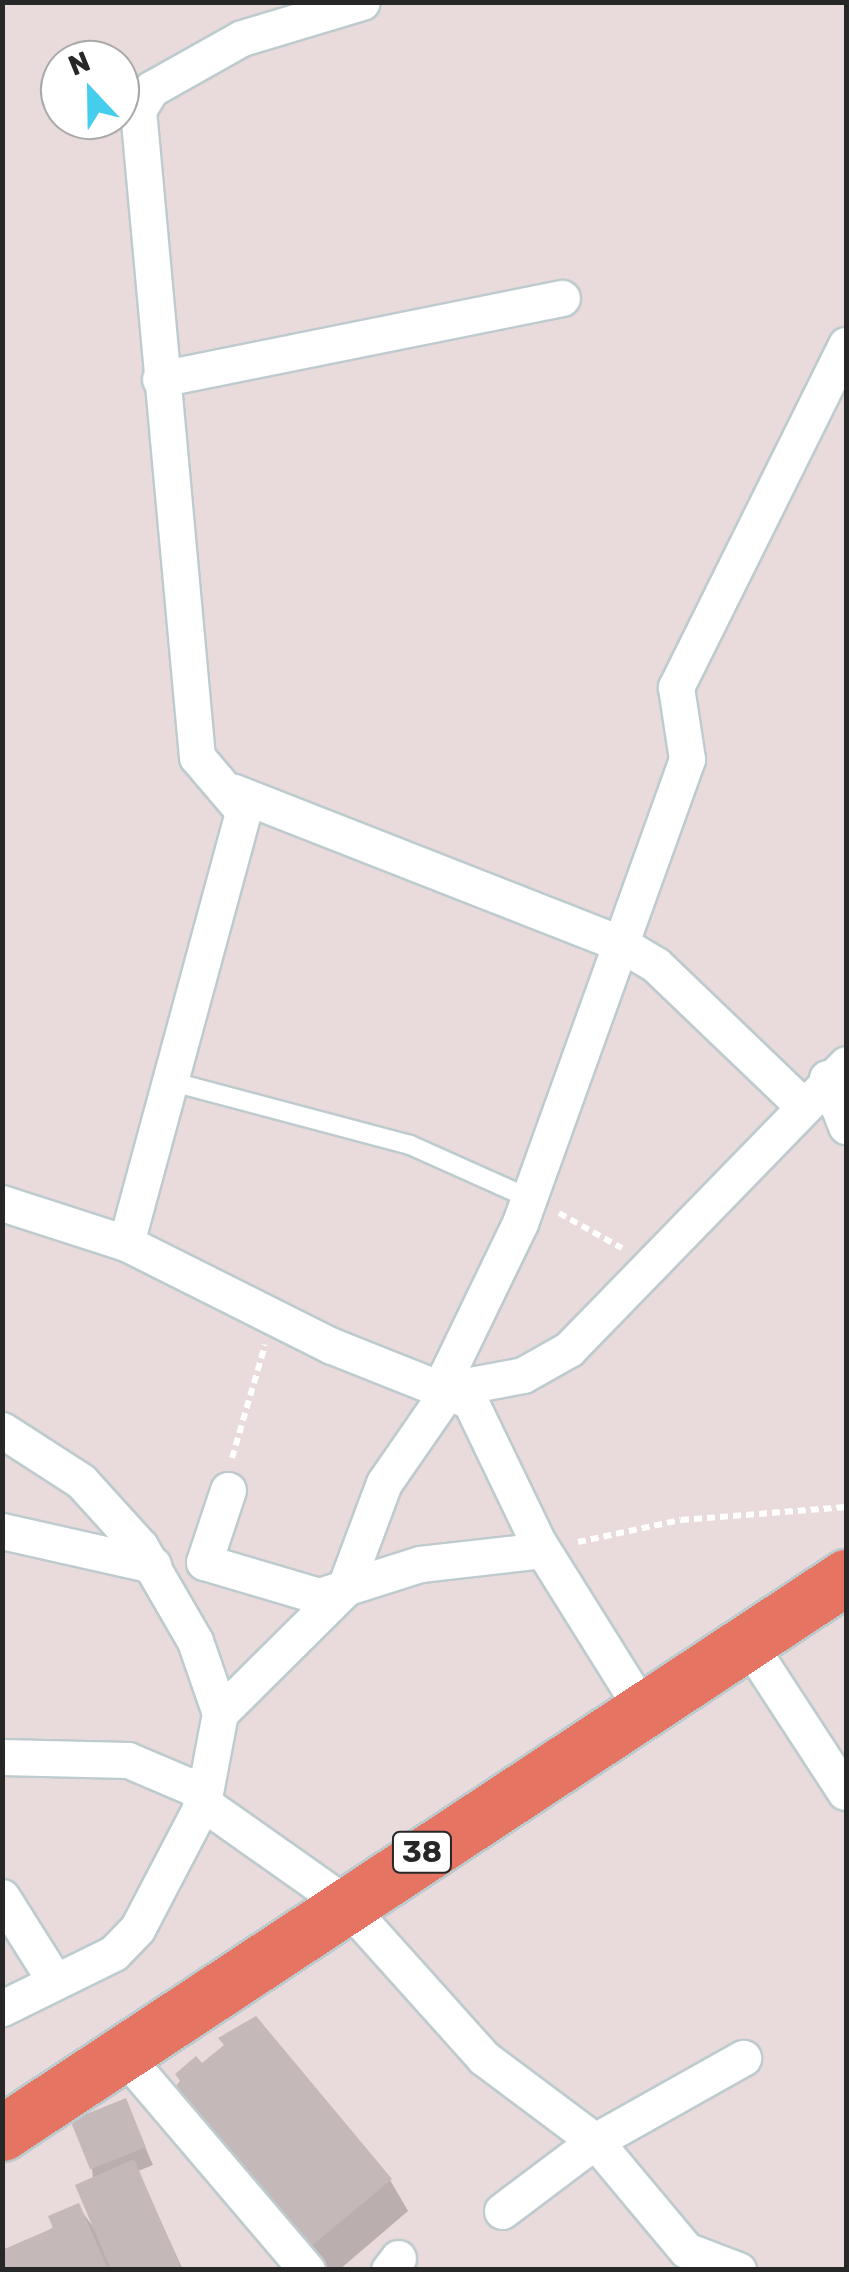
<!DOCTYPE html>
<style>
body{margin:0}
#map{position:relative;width:849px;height:2272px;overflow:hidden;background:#e9dadb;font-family:Rubik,sans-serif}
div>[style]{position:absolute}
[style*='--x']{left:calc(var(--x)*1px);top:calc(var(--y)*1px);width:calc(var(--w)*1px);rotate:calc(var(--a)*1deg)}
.shadow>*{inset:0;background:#0003}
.building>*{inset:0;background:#c4b8b9;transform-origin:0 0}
.path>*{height:6px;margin-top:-3px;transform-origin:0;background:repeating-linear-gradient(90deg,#fff 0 8px,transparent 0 13px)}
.roads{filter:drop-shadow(2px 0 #becbce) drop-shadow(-2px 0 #becbce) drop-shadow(0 2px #becbce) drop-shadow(0 -2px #becbce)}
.lane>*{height:18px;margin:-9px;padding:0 9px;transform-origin:9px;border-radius:9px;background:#fff}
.street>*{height:35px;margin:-17.5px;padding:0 17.5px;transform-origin:17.5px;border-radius:17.5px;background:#fff}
.primary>*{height:55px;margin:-27.5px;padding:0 27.5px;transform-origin:27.5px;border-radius:27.5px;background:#e67462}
span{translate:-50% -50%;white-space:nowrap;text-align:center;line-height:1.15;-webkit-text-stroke:10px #fff;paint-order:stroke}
.shield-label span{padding:2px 8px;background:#fff;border:2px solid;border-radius:8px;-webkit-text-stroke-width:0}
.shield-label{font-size:30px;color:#272727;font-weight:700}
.frame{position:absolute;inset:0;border:5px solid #272727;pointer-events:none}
.north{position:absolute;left:40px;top:40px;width:100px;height:100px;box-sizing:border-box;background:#fff;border:2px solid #a9a9a9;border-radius:50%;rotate:338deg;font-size:28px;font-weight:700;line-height:40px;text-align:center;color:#272727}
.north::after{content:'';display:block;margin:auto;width:35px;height:45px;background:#44cdec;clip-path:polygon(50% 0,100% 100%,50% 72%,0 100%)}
</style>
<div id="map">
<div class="shadow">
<div style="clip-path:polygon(196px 2060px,390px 2180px,408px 2211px,339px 2270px,311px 2270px,171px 2093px)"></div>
<div style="clip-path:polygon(125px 2101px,153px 2165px,138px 2171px,183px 2270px,2px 2270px,78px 2206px,99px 2235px,92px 2169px)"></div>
</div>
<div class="building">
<div style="clip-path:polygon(256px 2016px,392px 2179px,303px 2253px,168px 2092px,181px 2082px,175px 2074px,196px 2056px,202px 2063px,224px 2045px,218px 2038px)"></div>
<div style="left:126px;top:2098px;width:53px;height:60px;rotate:68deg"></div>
<div style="clip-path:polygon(134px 2159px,182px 2270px,111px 2270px,75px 2185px)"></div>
<div style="clip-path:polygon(79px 2203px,108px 2270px,2px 2270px,2px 2250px,53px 2228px,48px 2216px)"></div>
</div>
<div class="path">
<div style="--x:559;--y:1213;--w:72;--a:29.1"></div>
<div style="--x:232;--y:1458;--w:118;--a:-73.7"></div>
<div style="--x:578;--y:1542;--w:105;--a:-12.1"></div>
<div style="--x:681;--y:1520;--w:166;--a:-4.5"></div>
</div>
<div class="roads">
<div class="lane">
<div style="--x:177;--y:1083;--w:241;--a:14.9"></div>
<div style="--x:410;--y:1145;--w:127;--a:24.1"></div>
</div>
<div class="street">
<div style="--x:160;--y:379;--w:410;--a:-11.4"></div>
<div style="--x:234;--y:792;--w:416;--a:21.4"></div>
<div style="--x:621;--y:944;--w:41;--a:31"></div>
<div style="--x:656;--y:965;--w:201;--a:43.8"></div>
<div style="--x:827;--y:1078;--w:52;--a:68.4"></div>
<div style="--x:2;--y:1203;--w:130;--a:17.9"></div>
<div style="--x:126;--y:1243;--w:448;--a:-74.8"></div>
<div style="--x:243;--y:811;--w:71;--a:-130.4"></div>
<div style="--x:197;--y:757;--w:650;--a:-95.21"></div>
<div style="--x:138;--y:110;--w:25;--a:-58"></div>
<div style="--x:151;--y:89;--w:104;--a:-29.3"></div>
<div style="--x:242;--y:38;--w:125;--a:-16.7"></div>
<div style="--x:126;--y:1243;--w:230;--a:26.6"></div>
<div style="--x:332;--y:1346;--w:149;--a:21.7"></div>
<div style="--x:470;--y:1401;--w:157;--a:64.3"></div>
<div style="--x:538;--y:1542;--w:192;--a:58"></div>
<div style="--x:449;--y:1389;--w:75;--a:-10.7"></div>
<div style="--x:523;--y:1375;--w:53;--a:-29.5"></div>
<div style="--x:569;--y:1349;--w:397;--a:-45.8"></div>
<div style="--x:2;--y:1430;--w:94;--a:32.8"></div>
<div style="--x:81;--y:1481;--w:88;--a:47.8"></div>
<div style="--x:140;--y:1546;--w:110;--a:59.9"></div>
<div style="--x:195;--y:1641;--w:76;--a:70.9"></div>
<div style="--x:220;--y:1713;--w:92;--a:100.7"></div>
<div style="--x:203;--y:1803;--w:174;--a:35.2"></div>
<div style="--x:345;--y:1903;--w:208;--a:48.1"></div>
<div style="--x:484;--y:2058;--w:139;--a:36.8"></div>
<div style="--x:595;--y:2141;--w:142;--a:50.1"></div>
<div style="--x:686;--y:2250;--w:56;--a:21"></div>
<div style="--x:228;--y:1490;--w:76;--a:108.4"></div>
<div style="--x:204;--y:1562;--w:120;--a:16.5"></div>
<div style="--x:319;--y:1596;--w:106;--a:-17.6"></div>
<div style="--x:420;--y:1564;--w:123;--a:-6.5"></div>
<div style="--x:2;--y:1531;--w:155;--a:12.7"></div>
<div style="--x:744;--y:1637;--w:185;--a:56.9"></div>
<div style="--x:220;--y:1713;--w:175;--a:-44.8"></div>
<div style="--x:344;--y:1590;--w:114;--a:-69.5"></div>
<div style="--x:384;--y:1483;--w:114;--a:-55.3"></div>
<div style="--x:449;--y:1389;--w:17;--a:-93"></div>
<div style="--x:448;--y:1372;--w:165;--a:-64.2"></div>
<div style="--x:520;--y:1223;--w:493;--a:-70.2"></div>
<div style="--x:687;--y:759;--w:73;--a:-98.7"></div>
<div style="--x:676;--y:687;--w:382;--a:-63.6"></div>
<div style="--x:2;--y:1757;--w:126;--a:1.4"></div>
<div style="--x:128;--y:1760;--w:72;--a:23"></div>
<div style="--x:194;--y:1788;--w:17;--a:59"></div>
<div style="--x:203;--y:1803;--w:142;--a:117.6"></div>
<div style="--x:137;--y:1929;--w:33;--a:134"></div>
<div style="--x:114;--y:1953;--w:125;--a:153.8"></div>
<div style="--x:2;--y:1897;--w:96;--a:57.8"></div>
<div style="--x:123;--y:2054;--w:284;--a:49.6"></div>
<div style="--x:502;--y:2211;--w:116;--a:-37"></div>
<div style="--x:595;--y:2141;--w:170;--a:-29.3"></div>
<div style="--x:389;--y:2270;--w:15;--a:-53"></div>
</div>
<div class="primary">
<div style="--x:2;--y:2133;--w:1011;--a:-33.38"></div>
</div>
</div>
<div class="shield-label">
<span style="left:422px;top:1852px">38</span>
</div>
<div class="frame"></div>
<div class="north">N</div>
</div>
